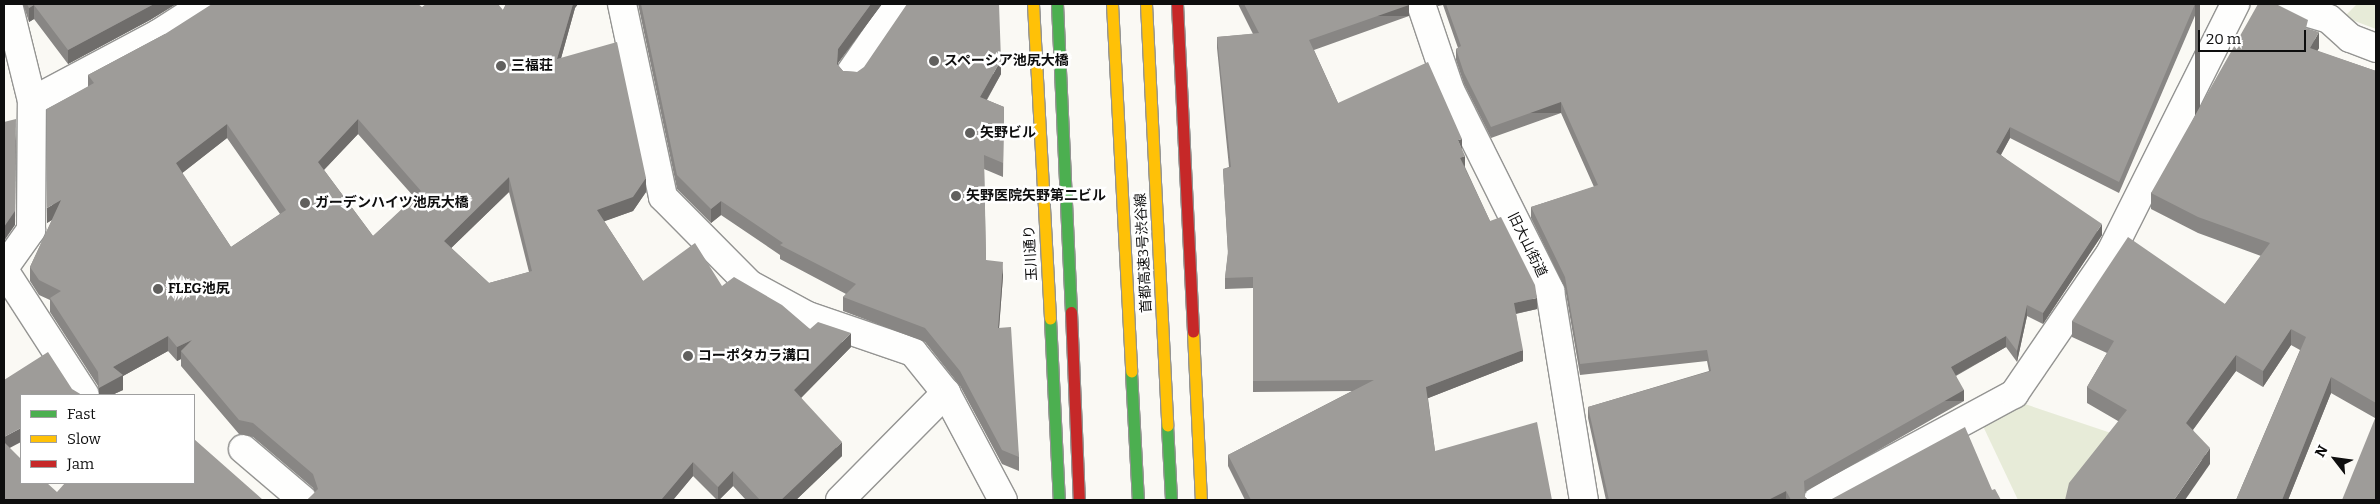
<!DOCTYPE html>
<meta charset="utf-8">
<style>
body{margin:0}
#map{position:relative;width:2380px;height:504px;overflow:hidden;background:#faf9f4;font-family:Bitter,"Noto Sans JP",serif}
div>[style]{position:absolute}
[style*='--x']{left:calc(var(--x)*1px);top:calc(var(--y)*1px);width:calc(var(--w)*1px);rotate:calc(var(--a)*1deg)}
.cemetery>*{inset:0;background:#e7ebd8}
.roads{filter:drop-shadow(1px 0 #949492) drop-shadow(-1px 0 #949492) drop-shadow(0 1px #949492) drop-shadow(0 -1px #949492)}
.street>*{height:28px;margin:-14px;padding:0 14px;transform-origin:14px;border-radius:14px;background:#fefefd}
.fast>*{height:11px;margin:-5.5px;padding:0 5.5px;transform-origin:5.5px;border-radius:5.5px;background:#4caf50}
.slow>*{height:11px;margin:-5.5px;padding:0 5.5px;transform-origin:5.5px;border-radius:5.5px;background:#ffc107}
.jam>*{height:11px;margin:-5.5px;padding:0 5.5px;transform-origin:5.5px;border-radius:5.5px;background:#c62828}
.wall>*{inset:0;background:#888684}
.shaded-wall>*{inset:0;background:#6f6d6b;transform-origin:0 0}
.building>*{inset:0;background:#9e9c99}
.dots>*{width:14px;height:14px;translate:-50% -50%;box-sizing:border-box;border:2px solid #fff;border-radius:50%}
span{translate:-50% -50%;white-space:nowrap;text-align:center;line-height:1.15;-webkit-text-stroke:5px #fff;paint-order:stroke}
.poi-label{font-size:14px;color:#0e0e0e;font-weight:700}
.left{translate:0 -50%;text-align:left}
.street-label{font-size:14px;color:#0e0e0e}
.frame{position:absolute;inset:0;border:5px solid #0e0e0e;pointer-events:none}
.legend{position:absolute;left:20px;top:394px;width:175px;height:90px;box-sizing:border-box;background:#fff;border:1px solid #9f9f9f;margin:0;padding:6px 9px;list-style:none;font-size:15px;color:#0e0e0e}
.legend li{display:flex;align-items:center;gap:10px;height:25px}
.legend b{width:25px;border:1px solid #9f9f9f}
.north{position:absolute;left:2310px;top:434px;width:50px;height:50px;-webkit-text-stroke:4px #fff;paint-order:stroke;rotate:300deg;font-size:14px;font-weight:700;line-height:20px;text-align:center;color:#0e0e0e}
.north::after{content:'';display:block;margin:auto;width:18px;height:22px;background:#0e0e0e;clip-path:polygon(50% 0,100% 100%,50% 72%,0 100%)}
.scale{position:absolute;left:2198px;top:30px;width:108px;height:22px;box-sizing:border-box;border:2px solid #0e0e0e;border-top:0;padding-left:6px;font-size:15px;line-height:18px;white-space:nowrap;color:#0e0e0e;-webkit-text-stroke:4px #fff;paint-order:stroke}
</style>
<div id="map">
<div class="cemetery">
<div style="clip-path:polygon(2357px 4px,2376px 4px,2376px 29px,2344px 17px)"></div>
<div style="clip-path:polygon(2016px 401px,2111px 433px,2066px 500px,2018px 500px,1982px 424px)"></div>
</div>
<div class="roads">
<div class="street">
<div style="--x:8;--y:4;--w:100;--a:76.1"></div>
<div style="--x:622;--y:4;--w:197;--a:78"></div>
<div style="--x:663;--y:197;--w:122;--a:45.3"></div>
<div style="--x:749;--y:284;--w:67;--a:28.5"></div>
<div style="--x:808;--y:316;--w:111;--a:18.9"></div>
<div style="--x:913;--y:352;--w:53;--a:51.2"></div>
<div style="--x:946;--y:393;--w:121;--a:62"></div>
<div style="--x:1421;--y:4;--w:91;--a:71.4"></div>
<div style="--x:1450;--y:90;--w:225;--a:63.5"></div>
<div style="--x:1550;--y:291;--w:212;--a:80.8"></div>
<div style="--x:2279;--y:4;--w:52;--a:16.7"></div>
<div style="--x:2329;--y:19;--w:28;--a:42"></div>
<div style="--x:2350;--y:38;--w:28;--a:21"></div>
<div style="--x:851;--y:72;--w:83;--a:-55.3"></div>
<div style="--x:4;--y:268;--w:47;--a:-54.6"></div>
<div style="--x:31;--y:230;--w:129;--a:-89.6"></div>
<div style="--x:32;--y:101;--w:143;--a:-28"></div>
<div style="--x:158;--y:34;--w:56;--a:-32.6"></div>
<div style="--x:4;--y:270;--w:149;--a:57.1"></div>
<div style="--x:243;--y:449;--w:79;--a:40.4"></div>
<div style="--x:840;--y:500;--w:151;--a:-45.3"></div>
<div style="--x:1818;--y:500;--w:223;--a:-28.4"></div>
<div style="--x:2014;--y:394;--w:170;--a:-55.6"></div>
<div style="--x:2110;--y:254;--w:280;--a:-63.4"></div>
</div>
<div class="fast">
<div style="--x:1057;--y:4;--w:308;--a:87.4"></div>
<div style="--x:1050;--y:319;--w:181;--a:87.2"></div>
<div style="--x:1131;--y:372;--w:128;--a:86.9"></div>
<div style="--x:1167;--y:425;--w:75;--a:86.9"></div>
</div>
<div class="slow">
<div style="--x:1033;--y:4;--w:315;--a:86.9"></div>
<div style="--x:1112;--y:4;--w:368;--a:87"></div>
<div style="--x:1146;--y:4;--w:422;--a:87.1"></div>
<div style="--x:1193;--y:332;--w:168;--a:87.3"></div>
</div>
<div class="jam">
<div style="--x:1177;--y:4;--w:328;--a:87.2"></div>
<div style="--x:1071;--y:312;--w:188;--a:87.6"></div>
</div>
</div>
<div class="wall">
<div style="clip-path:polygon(23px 4px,176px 4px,150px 20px,68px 64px,34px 19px,29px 22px)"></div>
<div style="clip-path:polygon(evenodd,506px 4px,578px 4px,575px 8px,561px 58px,646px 192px,633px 211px,604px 221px,643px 281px,722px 286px,810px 329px,851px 347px,801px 398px,842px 456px,796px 500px,746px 500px,733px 486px,719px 500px,717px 500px,693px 476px,673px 500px,307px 500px,315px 493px,313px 488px,253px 437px,239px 434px,181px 366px,181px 359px,177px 361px,168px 351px,123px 376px,123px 390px,112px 395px,99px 395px,98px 386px,50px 312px,50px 300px,39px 295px,30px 281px,30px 267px,52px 220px,47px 223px,88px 87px,88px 75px,165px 34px,422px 7px,503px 10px,506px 4px,358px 134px,415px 198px,373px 236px,324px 170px,358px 134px,506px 4px,227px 138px,280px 214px,231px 247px,182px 173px,227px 138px,506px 4px,509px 192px,529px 272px,489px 283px,451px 248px,509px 192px)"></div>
<div style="clip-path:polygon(638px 4px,882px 4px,838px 63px,838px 65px,843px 71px,857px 72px,1001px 74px,987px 100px,1004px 107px,1003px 177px,984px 169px,986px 260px,1003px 276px,999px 328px,1019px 457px,1019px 471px,1002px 464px,960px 386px,925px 342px,843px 311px,843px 297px,846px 294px,780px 259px,780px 255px,721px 215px,711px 223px,677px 189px)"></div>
<div style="clip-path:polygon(1238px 4px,1408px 4px,1409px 16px,1314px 50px,1338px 103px,1462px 150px,1465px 167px,1490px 221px,1537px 309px,1516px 314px,1523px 361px,1428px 398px,1435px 451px,1552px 500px,1245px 500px,1228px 466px,1228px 455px,1352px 391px,1253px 392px,1253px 288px,1225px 289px,1225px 278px,1228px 254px,1223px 169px,1229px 167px,1217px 48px,1217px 37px,1253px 34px)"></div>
<div style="clip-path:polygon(1437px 4px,2200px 4px,2119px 193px,2010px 138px,2001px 155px,2102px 235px,2043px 324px,2027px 316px,2017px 362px,2006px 347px,1956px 376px,1964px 401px,1805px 492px,1805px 497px,1808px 500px,1606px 500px,1588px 418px,1588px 407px,1709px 371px,1707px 361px,1580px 375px,1565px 288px,1531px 218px,1531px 207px,1594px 187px,1561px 113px,1491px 138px,1464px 84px,1456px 60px,1456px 49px,1458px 48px,1443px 5px,1438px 6px)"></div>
<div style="clip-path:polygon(2308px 28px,2319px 48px,2317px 51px,2376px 71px,2376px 500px,2375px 418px,2331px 393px,2288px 500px,2236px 500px,2300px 350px,2291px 345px,2263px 387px,2236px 371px,2193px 430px,2210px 464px,2118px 421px,2087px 403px,2087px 387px,2107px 353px,2072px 337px,2072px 321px,2225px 304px,2261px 256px,2198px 233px,2151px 209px,2151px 193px)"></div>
</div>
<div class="shaded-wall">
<div style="clip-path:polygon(154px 4px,176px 4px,150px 20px,68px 64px,68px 50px)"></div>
<div style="clip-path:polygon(573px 4px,578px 4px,575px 8px,557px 73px,557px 59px)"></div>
<div style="clip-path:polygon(871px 4px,882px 4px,838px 63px,837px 78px,837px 64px,838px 49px)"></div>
<div style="left:2195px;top:4px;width:5px;height:194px"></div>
<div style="clip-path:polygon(34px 5px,34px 19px,29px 22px,29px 8px)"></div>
<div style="left:1409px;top:5px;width:11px;height:106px;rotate:90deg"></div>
<div style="clip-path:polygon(2319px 32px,2319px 48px,2310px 64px,2310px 48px)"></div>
<div style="clip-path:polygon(1001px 60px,1001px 74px,980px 111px,980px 97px)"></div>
<div style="left:1561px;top:102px;width:11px;height:74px;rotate:90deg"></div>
<div style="clip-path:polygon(358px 119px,358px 134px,318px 176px,318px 162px)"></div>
<div style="clip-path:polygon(227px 124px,227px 138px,176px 178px,176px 163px)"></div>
<div style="clip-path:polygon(2010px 127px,2010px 138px,1996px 163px,1996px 152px)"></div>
<div style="clip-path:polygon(16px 133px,15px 225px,4px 241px,4px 227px)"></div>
<div style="clip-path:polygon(1462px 139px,1462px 150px,1458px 140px)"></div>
<div style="clip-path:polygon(1465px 156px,1465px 167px,1460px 158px)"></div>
<div style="clip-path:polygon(509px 177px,509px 192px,444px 255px,444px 241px)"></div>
<div style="clip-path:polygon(646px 178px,646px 192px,633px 211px,597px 224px,597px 210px)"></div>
<div style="clip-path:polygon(61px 200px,61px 214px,47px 223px,47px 208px)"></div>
<div style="clip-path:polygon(721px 201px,721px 215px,711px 223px,711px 209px)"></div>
<div style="clip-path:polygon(2102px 224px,2102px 235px,2043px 324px,2043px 313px)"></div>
<div style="clip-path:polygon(1003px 262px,1003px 276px,998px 342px,998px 328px)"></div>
<div style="clip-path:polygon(1537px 298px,1537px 309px,1514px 314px,1514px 303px)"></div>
<div style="clip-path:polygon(2027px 305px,2027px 316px,2017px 362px,2017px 351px)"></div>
<div style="clip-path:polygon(2291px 329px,2291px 345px,2263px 387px,2263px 371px)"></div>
<div style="clip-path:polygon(851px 333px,851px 347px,794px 405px,794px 390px)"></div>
<div style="clip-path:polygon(168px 336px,168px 351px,123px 376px,123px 390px,112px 395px,99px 395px,99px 388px,113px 367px)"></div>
<div style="clip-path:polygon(2006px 336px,2006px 347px,1951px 378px,1951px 367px)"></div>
<div style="clip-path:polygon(192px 340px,181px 351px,181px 359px,177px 361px,177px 347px)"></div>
<div style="clip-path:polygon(1523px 350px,1523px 361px,1426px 399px,1426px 387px)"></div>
<div style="clip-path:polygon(2236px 355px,2236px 371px,2186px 439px,2186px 423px)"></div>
<div style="clip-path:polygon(2331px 377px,2331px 393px,2288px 500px,2282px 500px)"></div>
<div style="left:1964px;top:390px;width:11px;height:184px;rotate:90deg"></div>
<div style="clip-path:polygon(21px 428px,21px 442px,4px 451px,4px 437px)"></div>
<div style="clip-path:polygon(842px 442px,842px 456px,796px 500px,781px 500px)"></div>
<div style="clip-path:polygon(2210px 448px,2210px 464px,2185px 500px,2174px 500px)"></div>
<div style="clip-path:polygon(693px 462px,693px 476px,673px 500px,661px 500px)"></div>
<div style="clip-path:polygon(733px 471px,733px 486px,719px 500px,718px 500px,718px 487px)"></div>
<div style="clip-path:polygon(1786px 491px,1786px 500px,1768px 500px)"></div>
</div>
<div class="building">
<div style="clip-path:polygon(27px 4px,154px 4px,68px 50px,34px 5px,29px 8px)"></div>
<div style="clip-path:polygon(evenodd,212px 4px,418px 4px,422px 7px,426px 4px,498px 4px,503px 10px,506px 4px,573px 4px,557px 59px,617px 42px,646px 178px,633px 197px,597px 210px,643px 281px,695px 243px,722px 286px,734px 277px,782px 305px,810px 329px,818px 322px,851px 333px,794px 390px,842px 442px,781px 500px,760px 500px,733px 471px,718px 487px,693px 462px,661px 500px,307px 500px,318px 489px,313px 474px,253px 423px,239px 420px,181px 351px,192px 340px,177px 347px,168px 336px,113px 367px,123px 375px,99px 388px,98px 372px,50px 298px,61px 291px,39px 280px,30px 267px,61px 200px,47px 208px,47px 109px,94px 83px,88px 75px,165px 34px,212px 4px,358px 119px,421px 191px,373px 236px,318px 162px,358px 119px,212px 4px,227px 124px,286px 210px,231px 247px,176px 163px,227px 124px,212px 4px,509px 177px,532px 271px,489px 283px,444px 241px,509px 177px)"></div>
<div style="clip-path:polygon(641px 4px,871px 4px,838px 49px,837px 64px,843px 71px,857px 72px,864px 67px,907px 4px,999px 4px,1001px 60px,980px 97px,1004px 107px,1003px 163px,984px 155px,986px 260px,1003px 262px,998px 328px,1011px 327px,1019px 457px,1002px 450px,960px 371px,925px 328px,843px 297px,856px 284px,780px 245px,783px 243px,721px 201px,711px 209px,677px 175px)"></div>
<div style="clip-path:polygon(1244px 4px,1408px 4px,1409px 5px,1309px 40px,1338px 103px,1428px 62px,1462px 139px,1458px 140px,1465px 156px,1460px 158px,1490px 221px,1501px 217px,1535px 285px,1537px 298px,1514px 303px,1523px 350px,1426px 387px,1435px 451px,1537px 422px,1552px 500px,1251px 500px,1228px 455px,1374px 380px,1253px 381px,1253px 277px,1225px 278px,1228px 251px,1223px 169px,1231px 167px,1217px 37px,1259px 33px)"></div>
<div style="clip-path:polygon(1446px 4px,2195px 4px,2119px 182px,2010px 127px,1996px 152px,2102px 224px,2043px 313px,2027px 305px,2017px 351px,2006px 336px,1951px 367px,1964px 390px,1804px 481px,1805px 497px,1808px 500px,1791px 500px,1786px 491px,1768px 500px,1609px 500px,1588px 407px,1711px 371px,1707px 350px,1580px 364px,1565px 277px,1531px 207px,1598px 185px,1561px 102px,1491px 127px,1464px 73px,1456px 49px,1461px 46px)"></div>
<div style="clip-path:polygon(2258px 4px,2276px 4px,2308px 20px,2306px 28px,2319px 32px,2310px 48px,2376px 71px,2376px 403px,2331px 377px,2282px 500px,2236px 500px,2306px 337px,2291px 329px,2263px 371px,2236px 355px,2186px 423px,2210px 448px,2174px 500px,2065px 500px,2069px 483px,2127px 410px,2087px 387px,2114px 341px,2072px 321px,2128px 237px,2225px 304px,2270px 243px,2198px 217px,2151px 193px)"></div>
<div style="clip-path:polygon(16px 119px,15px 211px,4px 227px,4px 122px)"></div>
<div style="clip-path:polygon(48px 352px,72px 389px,82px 395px,21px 395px,21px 428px,4px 437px,4px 380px)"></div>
<div style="clip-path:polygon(2376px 416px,2376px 500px,2342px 500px)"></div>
<div style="clip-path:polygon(1965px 427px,1992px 490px,1995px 489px,2001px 500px,1830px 500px)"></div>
<div style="clip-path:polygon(194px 439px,263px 500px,4px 500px,4px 442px,21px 459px,21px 483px,47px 483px,57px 492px,65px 483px,194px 483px)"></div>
</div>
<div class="dots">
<div style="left:934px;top:61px;background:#61605e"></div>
<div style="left:501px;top:66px;background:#61605e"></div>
<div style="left:970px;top:133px;background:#61605e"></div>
<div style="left:956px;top:196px;background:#61605e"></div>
<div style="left:305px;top:203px;background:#61605e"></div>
<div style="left:158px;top:289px;background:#61605e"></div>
<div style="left:688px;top:356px;background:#61605e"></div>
</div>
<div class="poi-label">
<span class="left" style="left:944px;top:61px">スペーシア池尻大橋</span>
<span class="left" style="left:511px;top:66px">三福荘</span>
<span class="left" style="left:980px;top:133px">矢野ビル</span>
<span class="left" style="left:966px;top:196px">矢野医院矢野第二ビル</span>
<span class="left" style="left:315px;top:203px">ガーデンハイツ池尻大橋</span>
<span class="left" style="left:168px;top:289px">FLEG池尻</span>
<span class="left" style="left:698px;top:356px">コーポタカラ溝口</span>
</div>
<div class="street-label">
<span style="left:1527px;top:245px;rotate:64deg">旧大山街道</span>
<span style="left:1031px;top:253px;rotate:-93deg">玉川通り</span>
<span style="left:1144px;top:253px;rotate:-93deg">首都高速3号渋谷線</span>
</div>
<div class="frame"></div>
<ul class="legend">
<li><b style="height:6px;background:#4caf50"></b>Fast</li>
<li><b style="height:6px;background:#ffc107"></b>Slow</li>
<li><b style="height:6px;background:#c62828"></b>Jam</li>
</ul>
<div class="north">N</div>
<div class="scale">20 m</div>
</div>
